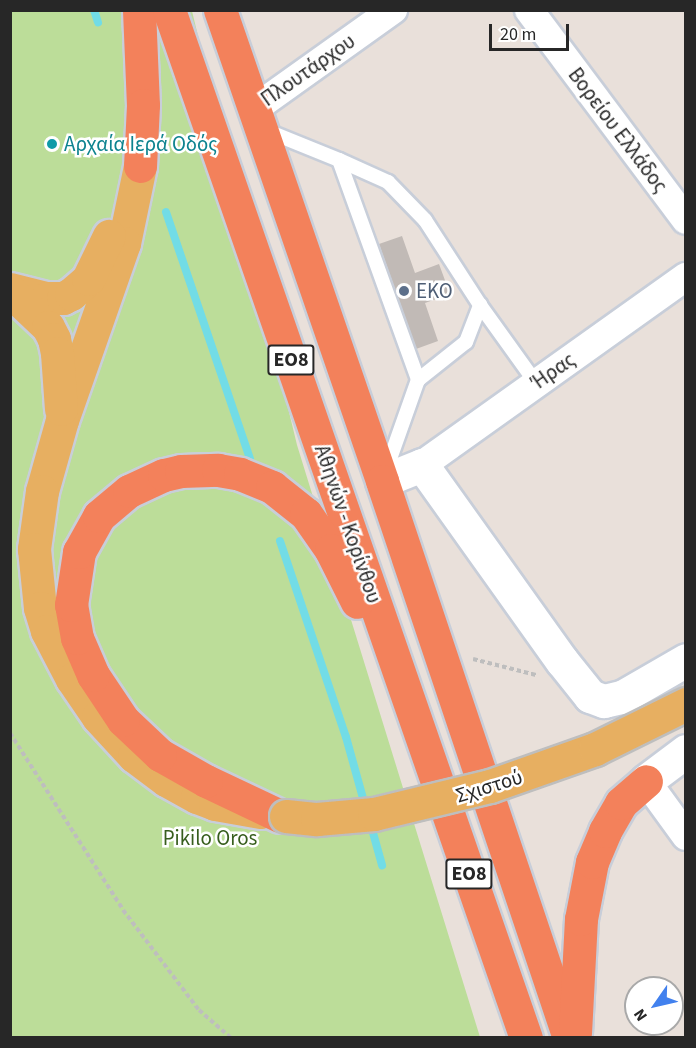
<!DOCTYPE html>
<meta charset="utf-8">
<style>
body{margin:0}
#map{position:relative;width:696px;height:1048px;overflow:hidden;background:#e9e0da;font-family:"Source Sans 3",sans-serif}
div>[style]{position:absolute}
[style*='--x']{left:calc(var(--x)*1px);top:calc(var(--y)*1px);width:calc(var(--w)*1px);rotate:calc(var(--a)*1deg)}
.green>*{inset:0;background:#bcdd99}
.stream>*{height:8px;margin:-4px;padding:0 4px;transform-origin:4px;border-radius:4px;background:#72dce6}
.building>*{inset:0;background:#c1bab6}
.path>*{height:4px;margin-top:-2px;transform-origin:0;background:repeating-linear-gradient(90deg,#bebebe 0 4.5px,transparent 0 7.5px)}
.roads{filter:drop-shadow(2px 0 #c8ced9) drop-shadow(-2px 0 #c8ced9) drop-shadow(0 2px #c8ced9) drop-shadow(0 -2px #c8ced9)}
.lane>*{height:14px;margin:-7px;padding:0 7px;transform-origin:7px;border-radius:7px;background:#fff}
.street>*{height:28px;margin:-14px;padding:0 14px;transform-origin:14px;border-radius:14px;background:#fff}
.secondary>*{height:33px;margin:-16.5px;padding:0 16.5px;transform-origin:16.5px;border-radius:16.5px;background:#fff}
.primary>*{height:33px;margin:-16.5px;padding:0 16.5px;transform-origin:16.5px;border-radius:16.5px;background:#e7af61}
.highway>*{height:33px;margin:-16.5px;padding:0 16.5px;transform-origin:16.5px;border-radius:16.5px;background:#f3815b}
.bridges{filter:drop-shadow(2px 0 #bebebe) drop-shadow(-2px 0 #bebebe) drop-shadow(0 2px #bebebe) drop-shadow(0 -2px #bebebe)}
.primary-bridge>*{height:33px;margin:-16.5px;padding:0 16.5px;transform-origin:16.5px;border-radius:16.5px;background:#e7af61}
.dots>*{width:16px;height:16px;translate:-50% -50%;box-sizing:border-box;border:3px solid #fff;border-radius:50%}
span{translate:-50% -50%;white-space:nowrap;text-align:center;line-height:1.15;-webkit-text-stroke:5px #fff;paint-order:stroke}
.shield-label span{padding:2px 4px;background:#fff;border:2px solid;border-radius:4px;-webkit-text-stroke-width:0}
.shield-label{font-size:20px;color:#272727;font-weight:700}
.street-label{font-size:21px;color:#272727}
.culture-label{font-size:21px;color:#0d838f}
.left{translate:0 -50%;text-align:left}
.service-label{font-size:21px;color:#4e5e75}
.park-label{font-size:21px;color:#375e1d}
.frame{position:absolute;inset:0;border:12px solid #272727;pointer-events:none}
.north{position:absolute;left:624px;top:976px;width:60px;height:60px;box-sizing:border-box;background:#fff;border:2px solid #a9a9a9;border-radius:50%;rotate:236deg;font-size:16px;font-weight:700;line-height:24px;text-align:center;color:#272727}
.north::after{content:'';display:block;margin:auto;width:21px;height:27px;background:#4281ee;clip-path:polygon(50% 0,100% 100%,50% 72%,0 100%)}
.scale{position:absolute;left:489px;top:24px;width:80px;height:27px;box-sizing:border-box;border:3px solid #272727;border-top:0;padding-left:8px;font-size:18px;line-height:21px;white-space:nowrap;color:#272727;-webkit-text-stroke:4px #fff;paint-order:stroke}
</style>
<div id="map">
<div class="green">
<div style="clip-path:polygon(11px 11px,192px 11px,297px 445px,480px 1037px,11px 1037px)"></div>
</div>
<div class="stream">
<div style="--x:94;--y:10;--w:13;--a:72"></div>
<div style="--x:166;--y:212;--w:261;--a:71.2"></div>
<div style="--x:280;--y:541;--w:207;--a:71.4"></div>
<div style="--x:346;--y:737;--w:75;--a:74.5"></div>
<div style="--x:370;--y:822;--w:45;--a:74.4"></div>
</div>
<div class="building">
<div style="clip-path:polygon(402px 236px,415px 273px,439px 264px,450px 294px,425px 303px,438px 341px,416px 349px,379px 244px)"></div>
</div>
<div class="path">
<div style="--x:473;--y:659;--w:65;--a:14.3"></div>
<div style="--x:10;--y:733;--w:210;--a:57.4"></div>
<div style="--x:123;--y:910;--w:126;--a:52.8"></div>
<div style="--x:199;--y:1010;--w:43;--a:41.2"></div>
</div>
<div class="roads">
<div class="lane">
<div style="--x:265;--y:130;--w:80;--a:22.1"></div>
<div style="--x:339;--y:160;--w:234;--a:70.2"></div>
<div style="--x:339;--y:160;--w:54;--a:24.2"></div>
<div style="--x:388;--y:182;--w:53;--a:45.8"></div>
<div style="--x:425;--y:220;--w:101;--a:57.1"></div>
<div style="--x:480;--y:305;--w:96;--a:54.3"></div>
<div style="--x:385;--y:473;--w:99;--a:-70.5"></div>
<div style="--x:418;--y:380;--w:61;--a:-38.4"></div>
<div style="--x:466;--y:342;--w:40;--a:-69"></div>
</div>
<div class="street">
<div style="--x:529;--y:10;--w:262;--a:53.2"></div>
<div style="--x:254;--y:109;--w:171;--a:-35.5"></div>
<div style="--x:422;--y:465;--w:324;--a:-35.5"></div>
<div style="--x:646;--y:781;--w:68;--a:54"></div>
</div>
<div class="secondary">
<div style="--x:382;--y:481;--w:43;--a:-21.8"></div>
<div style="--x:422;--y:465;--w:241;--a:54.5"></div>
<div style="--x:562;--y:661;--w:45;--a:51.3"></div>
<div style="--x:590;--y:696;--w:15;--a:20"></div>
<div style="--x:604;--y:701;--w:18;--a:-13"></div>
<div style="--x:622;--y:697;--w:74;--a:-30"></div>
<div style="--x:646;--y:781;--w:50;--a:-36.9"></div>
</div>
<div class="primary">
<div style="--x:140;--y:166;--w:79;--a:101.7"></div>
<div style="--x:124;--y:243;--w:188;--a:109.3"></div>
<div style="--x:62;--y:420;--w:74;--a:105.7"></div>
<div style="--x:42;--y:491;--w:59;--a:97.9"></div>
<div style="--x:34;--y:549;--w:59;--a:84.2"></div>
<div style="--x:40;--y:608;--w:24;--a:73"></div>
<div style="--x:47;--y:631;--w:54;--a:62.5"></div>
<div style="--x:72;--y:679;--w:46;--a:55.6"></div>
<div style="--x:98;--y:717;--w:53;--a:47.3"></div>
<div style="--x:134;--y:756;--w:40;--a:37"></div>
<div style="--x:166;--y:780;--w:35;--a:29"></div>
<div style="--x:197;--y:797;--w:19;--a:21"></div>
<div style="--x:215;--y:804;--w:46;--a:10.1"></div>
<div style="--x:10;--y:289;--w:38;--a:14"></div>
<div style="--x:47;--y:298;--w:16;--a:0"></div>
<div style="--x:63;--y:298;--w:9;--a:-27"></div>
<div style="--x:71;--y:294;--w:23;--a:-41"></div>
<div style="--x:88;--y:279;--w:48;--a:-64"></div>
<div style="--x:10;--y:291;--w:52;--a:43.5"></div>
<div style="--x:48;--y:327;--w:13;--a:63"></div>
<div style="--x:54;--y:339;--w:14;--a:78"></div>
<div style="--x:57;--y:353;--w:56;--a:85.9"></div>
</div>
<div class="highway">
<div style="--x:139;--y:10;--w:95;--a:87.6"></div>
<div style="--x:143;--y:105;--w:61;--a:92.8"></div>
<div style="--x:169;--y:10;--w:1088;--a:70.85"></div>
<div style="--x:220;--y:10;--w:498;--a:71"></div>
<div style="--x:382;--y:481;--w:588;--a:71.44"></div>
<div style="--x:280;--y:816;--w:82;--a:-154.7"></div>
<div style="--x:206;--y:781;--w:53;--a:-150.5"></div>
<div style="--x:160;--y:755;--w:51;--a:-136.6"></div>
<div style="--x:123;--y:720;--w:54;--a:-123.7"></div>
<div style="--x:93;--y:675;--w:40;--a:-113.4"></div>
<div style="--x:77;--y:638;--w:34;--a:-100"></div>
<div style="--x:71;--y:605;--w:54;--a:-81.4"></div>
<div style="--x:79;--y:552;--w:41;--a:-60.9"></div>
<div style="--x:99;--y:516;--w:39;--a:-40"></div>
<div style="--x:129;--y:491;--w:38;--a:-25"></div>
<div style="--x:164;--y:475;--w:17;--a:-13"></div>
<div style="--x:181;--y:471;--w:37;--a:-2"></div>
<div style="--x:218;--y:470;--w:22;--a:10"></div>
<div style="--x:240;--y:474;--w:35;--a:22"></div>
<div style="--x:272;--y:487;--w:43;--a:38.5"></div>
<div style="--x:306;--y:514;--w:44;--a:55.2"></div>
<div style="--x:331;--y:550;--w:58;--a:63.4"></div>
<div style="--x:575;--y:1033;--w:114;--a:-87"></div>
<div style="--x:581;--y:919;--w:58;--a:-79.1"></div>
<div style="--x:592;--y:862;--w:34;--a:-67"></div>
<div style="--x:605;--y:831;--w:32;--a:-60"></div>
<div style="--x:621;--y:803;--w:33;--a:-41"></div>
</div>
</div>
<div class="bridges">
<div class="primary-bridge">
<div style="--x:286;--y:816;--w:31;--a:6"></div>
<div style="--x:317;--y:819;--w:57;--a:-5"></div>
<div style="--x:374;--y:814;--w:119;--a:-13.6"></div>
<div style="--x:490;--y:786;--w:111;--a:-19.4"></div>
<div style="--x:595;--y:749;--w:102;--a:-26.3"></div>
</div>
</div>
<div class="dots">
<div style="left:52px;top:144px;background:#0f9aa8"></div>
<div style="left:404px;top:291px;background:#5c6f8a"></div>
</div>
<div class="shield-label">
<span style="left:291px;top:360px">ΕΟ8</span>
<span style="left:469px;top:874px">ΕΟ8</span>
</div>
<div class="street-label">
<span style="left:308px;top:70px;rotate:-35deg">Πλουτάρχου</span>
<span style="left:618px;top:130px;rotate:53deg">Βορείου Ελλάδος</span>
<span style="left:553px;top:371px;rotate:-35deg">Ήρας</span>
<span style="left:348px;top:524px;rotate:71deg">Αθηνών - Κορίνθου</span>
<span style="left:489px;top:786px;rotate:-17deg">Σχιστού</span>
</div>
<div class="culture-label">
<span class="left" style="left:64px;top:144px">Αρχαία Ιερά Οδός</span>
</div>
<div class="service-label">
<span class="left" style="left:416px;top:291px">EKO</span>
</div>
<div class="park-label">
<span style="left:210px;top:838px">Pikilo Oros</span>
</div>
<div class="frame"></div>
<div class="north">N</div>
<div class="scale">20 m</div>
</div>
